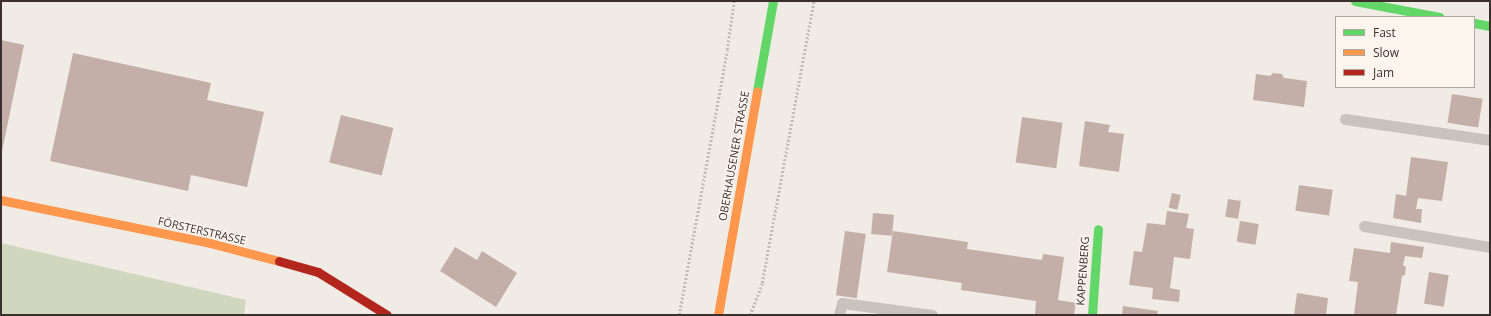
<!DOCTYPE html>
<meta charset="utf-8">
<style>
body{margin:0}
#map{position:relative;width:1491px;height:316px;overflow:hidden;background:#f0ebe5;font-family:"Open Sans",sans-serif}
div>[style]{position:absolute}
[style*='--x']{left:calc(var(--x)*1px);top:calc(var(--y)*1px);width:calc(var(--w)*1px);rotate:calc(var(--a)*1deg)}
.green>*{inset:0;background:#d1d6bf}
.building>*{inset:0;background:#c3afa7;transform-origin:0 0}
.path>*{height:2.5px;margin-top:-1.25px;transform-origin:0;background:repeating-linear-gradient(90deg,#c2bbb6 0 2px,transparent 0 4px)}
.lane>*{height:11px;margin:-5.5px;padding:0 5.5px;transform-origin:5.5px;border-radius:5.5px;background:#c9c3be}
.fast>*{height:9px;margin:-4.5px;padding:0 4.5px;transform-origin:4.5px;border-radius:4.5px;background:#63d668}
.slow>*{height:9px;margin:-4.5px;padding:0 4.5px;transform-origin:4.5px;border-radius:4.5px;background:#ff974d}
.jam>*{height:9px;margin:-4.5px;padding:0 4.5px;transform-origin:4.5px;border-radius:4.5px;background:#b3261e}
span{translate:-50% -50%;white-space:nowrap;text-align:center;line-height:1.15;-webkit-text-stroke:3px #fbf5ee;paint-order:stroke}
.street-label{font-size:11px;color:#3b302b}
.frame{position:absolute;inset:0;border:2px solid #3b302b;pointer-events:none}
.legend{position:absolute;left:1335px;top:16px;width:140px;height:72px;box-sizing:border-box;background:#fbf5ee;border:1px solid #aea6a0;margin:0;padding:5px 7px;list-style:none;font-size:12px;color:#3b302b}
.legend li{display:flex;align-items:center;gap:8px;height:20px}
.legend b{width:20px;border:1px solid #aea6a0}
</style>
<div id="map">
<div class="green">
<div style="clip-path:polygon(1px 243px,246px 300px,244px 315px,1px 315px)"></div>
</div>
<div class="building">
<div style="clip-path:polygon(1px 40px,24px 45px,2px 151px,1px 151px)"></div>
<div style="clip-path:polygon(73px 53px,211px 83px,207px 100px,264px 112px,247px 187px,191px 175px,188px 191px,50px 161px)"></div>
<div style="clip-path:polygon(1273px 73px,1282px 74px,1284px 78px,1307px 81px,1304px 107px,1253px 100px,1256px 74px,1270px 76px)"></div>
<div style="left:1452px;top:94px;width:31px;height:29px;rotate:9deg"></div>
<div style="left:341px;top:115px;width:54px;height:49px;rotate:14deg"></div>
<div style="left:1022px;top:117px;width:41px;height:46px;rotate:8deg"></div>
<div style="clip-path:polygon(1085px 121px,1110px 125px,1108px 132px,1124px 134px,1119px 172px,1079px 166px)"></div>
<div style="clip-path:polygon(1411px 157px,1448px 162px,1442px 201px,1418px 198px,1416px 209px,1422px 209px,1421px 223px,1393px 218px,1396px 194px,1406px 196px)"></div>
<div style="left:1299px;top:185px;width:34px;height:26px;rotate:8deg"></div>
<div style="left:1172px;top:193px;width:9px;height:15px;rotate:13deg"></div>
<div style="left:1228px;top:199px;width:13px;height:18px;rotate:9deg"></div>
<div style="clip-path:polygon(1167px 211px,1189px 214px,1186px 228px,1194px 229px,1190px 259px,1174px 257px,1170px 288px,1180px 290px,1179px 302px,1152px 299px,1153px 288px,1129px 285px,1134px 251px,1142px 252px,1147px 223px,1165px 225px)"></div>
<div style="left:873px;top:213px;width:21px;height:21px;rotate:5deg"></div>
<div style="left:1240px;top:221px;width:19px;height:21px;rotate:9deg"></div>
<div style="left:845px;top:231px;width:21px;height:65px;rotate:8deg"></div>
<div style="clip-path:polygon(893px 231px,968px 242px,967px 249px,1042px 260px,1043px 254px,1064px 257px,1058px 300px,1076px 303px,1074px 315px,1035px 315px,1036px 301px,961px 290px,962px 283px,887px 272px)"></div>
<div style="clip-path:polygon(1391px 242px,1424px 247px,1422px 258px,1405px 256px,1403px 265px,1406px 267px,1405px 275px,1402px 276px,1396px 315px,1354px 315px,1358px 282px,1349px 281px,1354px 248px,1390px 253px)"></div>
<div style="clip-path:polygon(455px 247px,477px 260px,482px 251px,517px 273px,496px 307px,440px 271px)"></div>
<div style="left:1429px;top:272px;width:20px;height:32px;rotate:9deg"></div>
<div style="clip-path:polygon(1297px 293px,1328px 298px,1326px 315px,1294px 315px)"></div>
<div style="clip-path:polygon(1123px 306px,1158px 311px,1157px 315px,1122px 315px)"></div>
</div>
<div class="path">
<div style="--x:679;--y:315;--w:269;--a:-79.7"></div>
<div style="--x:727;--y:50;--w:49;--a:-81.9"></div>
<div style="--x:750;--y:315;--w:34;--a:-69"></div>
<div style="--x:762;--y:283;--w:287;--a:-79.6"></div>
</div>
<div class="lane">
<div style="--x:1345;--y:119;--w:147;--a:8.2"></div>
<div style="--x:1364;--y:226;--w:128;--a:9.5"></div>
<div style="--x:839;--y:315;--w:12;--a:-76"></div>
<div style="--x:842;--y:303;--w:91;--a:7.6"></div>
</div>
<div class="fast">
<div style="--x:1355;--y:1;--w:86;--a:10.7"></div>
<div style="--x:1474;--y:23;--w:16;--a:11"></div>
<div style="--x:757;--y:91;--w:91;--a:-79.9"></div>
<div style="--x:1092;--y:315;--w:86;--a:-86"></div>
</div>
<div class="slow">
<div style="--x:1;--y:200;--w:213;--a:11.6"></div>
<div style="--x:210;--y:243;--w:71;--a:14.6"></div>
<div style="--x:718;--y:315;--w:227;--a:-80.1"></div>
</div>
<div class="jam">
<div style="--x:279;--y:261;--w:41;--a:15.8"></div>
<div style="--x:318;--y:272;--w:81;--a:31.9"></div>
</div>
<div class="street-label">
<span style="left:734px;top:156px;rotate:-80deg">OBERHAUSENER STRASSE</span>
<span style="left:202px;top:231px;rotate:13deg">FÖRSTERSTRASSE</span>
<span style="left:1083px;top:271px;rotate:-86deg">KAPPENBERG</span>
</div>
<div class="frame"></div>
<ul class="legend">
<li><b style="height:5px;background:#63d668"></b>Fast</li>
<li><b style="height:5px;background:#ff974d"></b>Slow</li>
<li><b style="height:5px;background:#b3261e"></b>Jam</li>
</ul>
</div>
